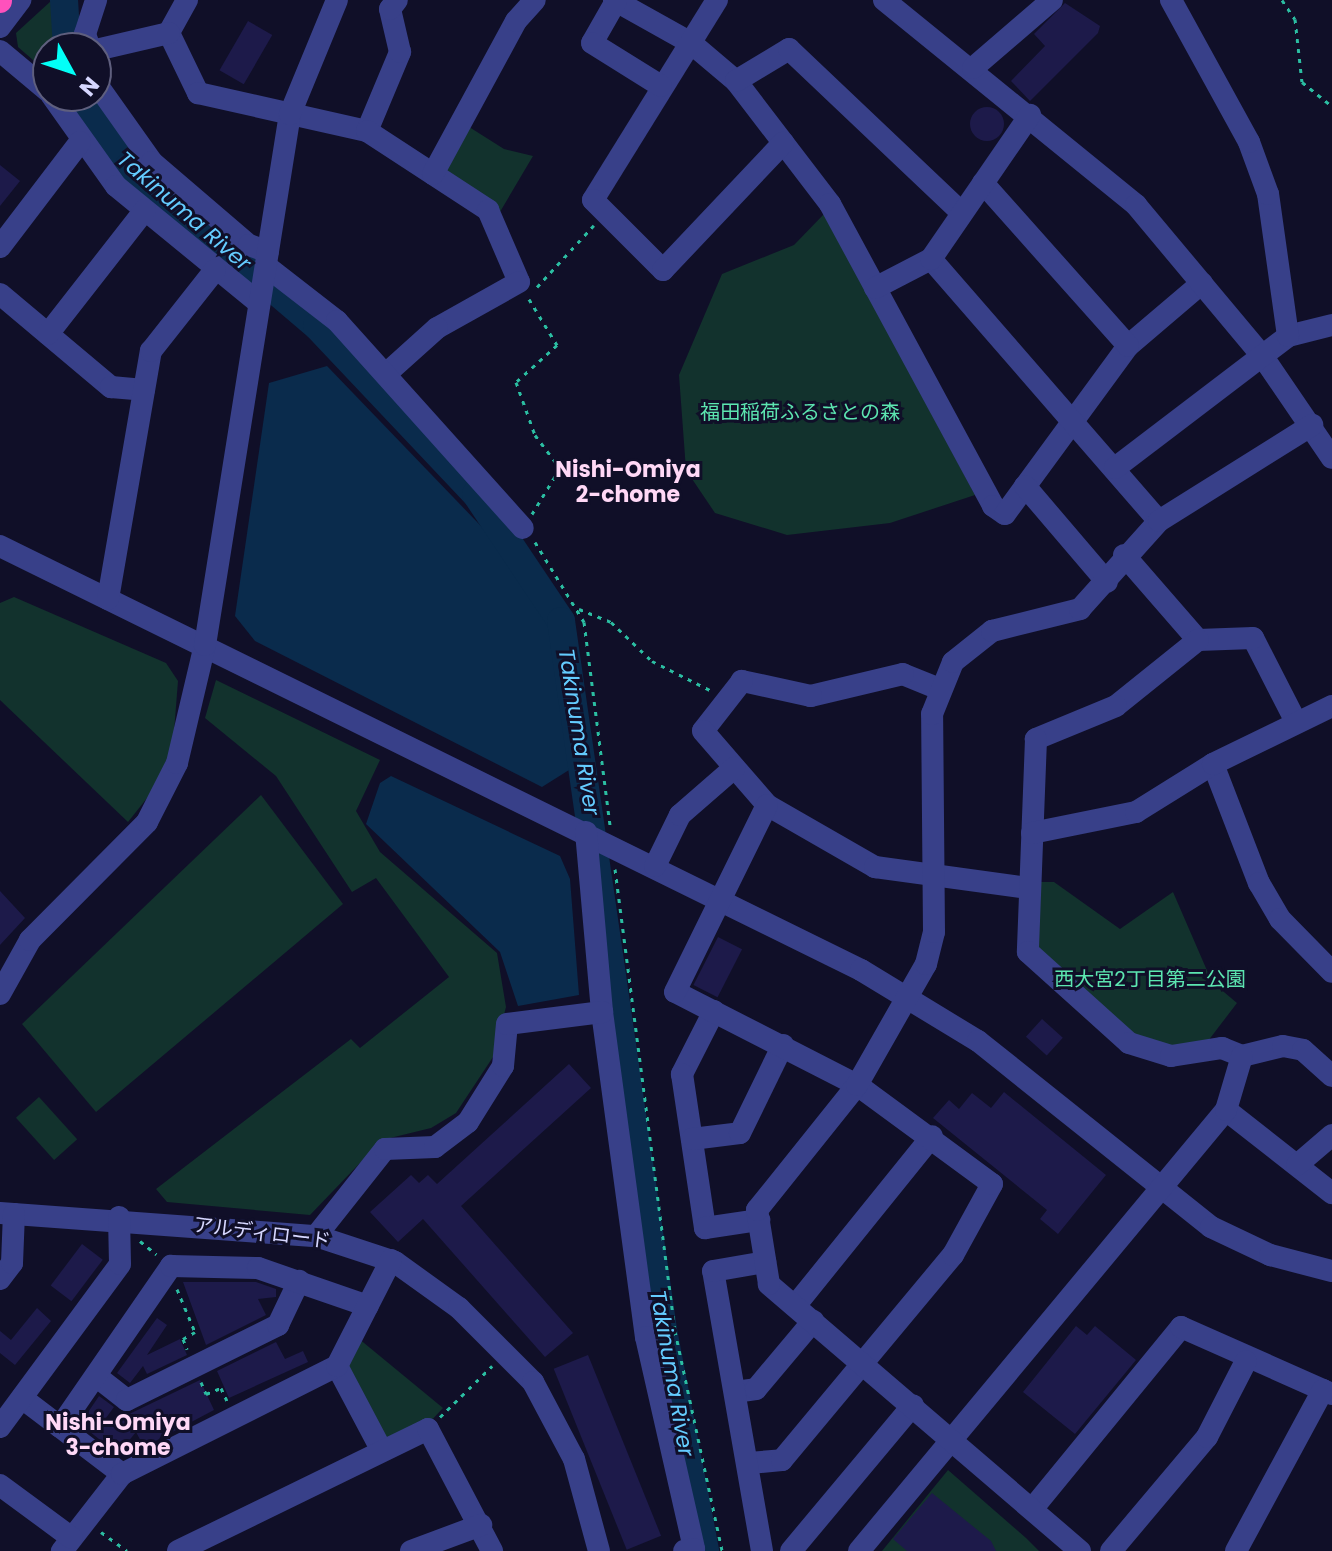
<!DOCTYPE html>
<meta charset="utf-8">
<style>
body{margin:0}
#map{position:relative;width:1332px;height:1551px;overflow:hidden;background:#100f28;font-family:Poppins,"Noto Sans JP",sans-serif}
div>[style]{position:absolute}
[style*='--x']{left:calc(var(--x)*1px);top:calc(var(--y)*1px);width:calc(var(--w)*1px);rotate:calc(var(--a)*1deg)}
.green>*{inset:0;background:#12322d;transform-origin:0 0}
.water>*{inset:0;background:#0a2b4c}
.river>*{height:28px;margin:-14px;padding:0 14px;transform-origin:14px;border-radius:14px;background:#0a2b4c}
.building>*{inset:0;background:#1d1a4a;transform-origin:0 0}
.round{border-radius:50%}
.path>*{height:3px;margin-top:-1.5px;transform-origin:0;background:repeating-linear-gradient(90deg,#2bbea2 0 4px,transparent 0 10px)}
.minor>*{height:22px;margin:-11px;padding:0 11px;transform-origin:11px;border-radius:11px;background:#384089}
.highway>*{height:24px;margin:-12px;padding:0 12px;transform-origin:12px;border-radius:12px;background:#ff51bc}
span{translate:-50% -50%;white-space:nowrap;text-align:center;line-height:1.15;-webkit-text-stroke:6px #100f28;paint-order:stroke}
.park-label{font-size:20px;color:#5ce5b0}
.street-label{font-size:20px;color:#d6d7ff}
.water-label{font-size:22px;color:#64ccff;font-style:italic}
.neighbourhood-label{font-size:22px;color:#ffd8f6;font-weight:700}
.north{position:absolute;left:32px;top:32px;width:80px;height:80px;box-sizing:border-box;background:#100f28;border:2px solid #5f5f7e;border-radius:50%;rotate:130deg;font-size:22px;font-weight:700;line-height:32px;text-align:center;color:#d6d7ff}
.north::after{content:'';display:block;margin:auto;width:28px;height:36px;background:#02fff7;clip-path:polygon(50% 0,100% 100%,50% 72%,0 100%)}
</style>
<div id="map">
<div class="green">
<div style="clip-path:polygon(51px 1px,58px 48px,48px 48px,48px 73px,18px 47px,16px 33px)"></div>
<div style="clip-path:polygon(466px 125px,504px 149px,533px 156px,497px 217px,444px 173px)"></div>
<div style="clip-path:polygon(825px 213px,975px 495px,890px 523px,787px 535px,715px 513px,686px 470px,679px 375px,722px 274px,794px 245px)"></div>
<div style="clip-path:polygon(14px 597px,166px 663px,178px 681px,173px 744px,155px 788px,128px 822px,0 700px,0 603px)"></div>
<div style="clip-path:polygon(216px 680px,380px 760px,356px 811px,380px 852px,497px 953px,506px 1007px,493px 1057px,456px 1113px,431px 1128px,382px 1140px,310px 1215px,167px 1202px,156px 1189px,351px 1039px,360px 1048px,449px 977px,376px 878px,352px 892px,276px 776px,205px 718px)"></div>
<div style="clip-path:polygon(261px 795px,343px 904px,96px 1112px,22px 1024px)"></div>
<div style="clip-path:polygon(1036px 882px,1054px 882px,1120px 929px,1173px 892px,1212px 982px,1237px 1003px,1208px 1041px,1168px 1050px,1131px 1039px,1032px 950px)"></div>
<div style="left:39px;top:1097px;width:57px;height:31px;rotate:48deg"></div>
<div style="clip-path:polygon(358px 1338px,443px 1408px,428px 1424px,389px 1442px,346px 1374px)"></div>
<div style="clip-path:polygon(948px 1470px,1026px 1538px,1039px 1551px,882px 1551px)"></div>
</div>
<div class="water">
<div style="clip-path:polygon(327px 366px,504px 550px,549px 626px,569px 770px,542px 787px,255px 641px,235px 616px,269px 383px)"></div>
<div style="clip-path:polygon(391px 776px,560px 856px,570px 879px,579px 995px,518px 1006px,500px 952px,366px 824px,380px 783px)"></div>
</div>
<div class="river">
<div style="--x:64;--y:0;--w:48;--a:86.4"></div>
<div style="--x:81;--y:96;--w:85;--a:55.6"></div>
<div style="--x:129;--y:166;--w:247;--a:40.4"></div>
<div style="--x:317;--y:326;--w:231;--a:46.6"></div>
<div style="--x:476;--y:494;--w:153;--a:56.2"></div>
<div style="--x:561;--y:621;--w:716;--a:81.81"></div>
<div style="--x:663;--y:1330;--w:225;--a:79.2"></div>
</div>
<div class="building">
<div style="clip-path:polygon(1065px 3px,1100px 26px,1098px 33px,1030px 101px,1011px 81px,1045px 46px,1034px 34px)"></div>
<div style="left:248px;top:21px;width:28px;height:57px;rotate:30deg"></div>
<div class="round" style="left:970px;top:107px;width:34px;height:34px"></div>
<div style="clip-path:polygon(0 165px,20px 181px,0 206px)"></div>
<div style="clip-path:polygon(0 891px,25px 918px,0 945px)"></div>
<div style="left:718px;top:937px;width:27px;height:54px;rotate:27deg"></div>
<div style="left:1042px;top:1019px;width:28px;height:24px;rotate:42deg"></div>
<div style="clip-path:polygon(569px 1064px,591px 1088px,461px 1206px,573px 1333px,545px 1357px,423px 1219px,398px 1242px,370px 1212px,411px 1175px,419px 1183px,428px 1175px,437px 1184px)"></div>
<div style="clip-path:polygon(1004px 1092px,1106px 1175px,1058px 1234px,1040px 1219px,1047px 1210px,933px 1118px,949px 1100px,959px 1109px,972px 1093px,991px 1108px)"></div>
<div style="left:82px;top:1244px;width:26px;height:52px;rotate:37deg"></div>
<div style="clip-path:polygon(183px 1282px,256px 1282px,276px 1289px,276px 1297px,258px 1299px,266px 1315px,206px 1345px)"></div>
<div style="clip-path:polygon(37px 1308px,51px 1321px,15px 1365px,0 1353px,0 1331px,11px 1340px)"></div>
<div style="clip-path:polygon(157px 1318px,167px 1325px,147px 1355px,180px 1339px,187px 1355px,147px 1374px,143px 1366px,130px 1383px,117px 1373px)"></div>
<div style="clip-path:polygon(1076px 1326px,1087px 1335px,1095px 1326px,1136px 1360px,1075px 1434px,1023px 1392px)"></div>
<div style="clip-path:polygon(276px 1342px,285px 1359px,303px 1351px,308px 1362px,229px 1398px,217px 1371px)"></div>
<div style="left:588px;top:1355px;width:195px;height:37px;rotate:68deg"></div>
<div style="clip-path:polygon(200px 1380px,214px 1410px,144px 1447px,136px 1432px,118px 1454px,80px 1424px,99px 1396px,114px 1407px,98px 1429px)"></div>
<div style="clip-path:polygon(932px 1493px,991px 1541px,996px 1551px,907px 1551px,893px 1539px)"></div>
</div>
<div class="path">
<div style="--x:1282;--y:0;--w:23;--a:56"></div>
<div style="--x:1295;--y:19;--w:63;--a:83.7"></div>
<div style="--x:1302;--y:82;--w:38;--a:39"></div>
<div style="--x:537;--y:287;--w:84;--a:-47.4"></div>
<div style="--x:529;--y:299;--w:54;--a:58.7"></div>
<div style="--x:557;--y:345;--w:55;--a:137.9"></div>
<div style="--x:516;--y:382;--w:56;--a:70.3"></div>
<div style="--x:535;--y:435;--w:41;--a:52.9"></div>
<div style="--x:560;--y:468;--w:54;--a:121.3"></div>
<div style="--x:535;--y:542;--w:94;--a:58.5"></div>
<div style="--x:584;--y:622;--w:206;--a:82.7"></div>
<div style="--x:579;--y:609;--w:35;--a:22"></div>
<div style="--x:611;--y:622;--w:57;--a:43.6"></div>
<div style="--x:652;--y:661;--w:65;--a:26.6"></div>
<div style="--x:615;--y:869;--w:466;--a:82.6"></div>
<div style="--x:675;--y:1331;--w:225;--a:77.9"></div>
<div style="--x:140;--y:1241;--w:21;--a:39"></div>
<div style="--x:177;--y:1289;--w:47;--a:67.3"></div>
<div style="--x:195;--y:1332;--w:14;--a:150"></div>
<div style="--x:183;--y:1339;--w:11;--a:68"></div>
<div style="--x:201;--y:1382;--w:13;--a:67"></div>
<div style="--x:206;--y:1394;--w:16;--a:-22"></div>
<div style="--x:221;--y:1388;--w:14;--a:65"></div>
<div style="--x:440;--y:1417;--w:73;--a:-44.4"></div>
<div style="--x:101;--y:1532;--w:32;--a:36"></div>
</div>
<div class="minor">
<div style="--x:187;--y:0;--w:38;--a:119"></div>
<div style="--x:169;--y:33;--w:67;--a:64.2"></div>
<div style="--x:198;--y:93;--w:173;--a:12.7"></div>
<div style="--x:367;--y:131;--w:86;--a:-67.3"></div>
<div style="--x:400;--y:52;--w:44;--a:-103.1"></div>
<div style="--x:390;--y:9;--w:11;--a:-52"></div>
<div style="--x:614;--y:0;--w:88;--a:29.2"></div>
<div style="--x:691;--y:43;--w:59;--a:40.2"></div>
<div style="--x:736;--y:81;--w:155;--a:52.6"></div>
<div style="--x:830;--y:204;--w:343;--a:61.6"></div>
<div style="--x:993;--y:506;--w:14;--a:34"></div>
<div style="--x:1005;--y:514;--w:208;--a:-53.8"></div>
<div style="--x:1128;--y:346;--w:97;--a:-40.4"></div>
<div style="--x:717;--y:0;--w:235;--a:121.8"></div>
<div style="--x:593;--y:200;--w:99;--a:45"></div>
<div style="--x:663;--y:270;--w:175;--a:-46.6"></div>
<div style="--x:884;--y:0;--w:325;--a:39.1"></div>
<div style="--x:1136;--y:205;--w:198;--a:50.1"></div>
<div style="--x:1263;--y:357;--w:122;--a:55.7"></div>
<div style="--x:616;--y:1;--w:48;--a:119.7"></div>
<div style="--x:592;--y:43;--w:81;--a:31.9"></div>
<div style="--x:0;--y:27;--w:34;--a:-53"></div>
<div style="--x:90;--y:48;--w:15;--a:-110"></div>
<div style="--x:85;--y:34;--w:36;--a:-72"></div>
<div style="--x:96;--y:50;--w:75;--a:-13.1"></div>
<div style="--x:0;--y:51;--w:62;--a:39.8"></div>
<div style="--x:973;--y:68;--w:104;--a:-40.7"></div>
<div style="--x:736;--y:81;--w:62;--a:-31.1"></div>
<div style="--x:789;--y:49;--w:238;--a:43.5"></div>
<div style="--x:96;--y:83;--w:97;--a:54.7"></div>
<div style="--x:152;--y:162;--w:128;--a:40.6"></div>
<div style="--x:249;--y:245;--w:20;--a:20"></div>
<div style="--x:52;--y:96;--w:110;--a:54.6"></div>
<div style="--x:116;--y:186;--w:185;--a:39.3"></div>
<div style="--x:367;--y:131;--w:145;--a:33.1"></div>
<div style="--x:488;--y:210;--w:78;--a:66.7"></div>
<div style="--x:519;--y:282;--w:94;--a:150.7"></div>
<div style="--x:437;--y:328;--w:69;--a:138"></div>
<div style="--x:433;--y:174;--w:174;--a:-61.5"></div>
<div style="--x:516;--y:21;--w:28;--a:-48"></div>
<div style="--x:983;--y:183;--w:218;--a:48.3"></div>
<div style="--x:0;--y:247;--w:132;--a:-52.7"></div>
<div style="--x:931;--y:259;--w:347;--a:49"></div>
<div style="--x:266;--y:266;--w:90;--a:37.8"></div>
<div style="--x:337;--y:321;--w:278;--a:48.1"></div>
<div style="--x:875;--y:288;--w:63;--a:-27.4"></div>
<div style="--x:931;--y:259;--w:175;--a:-55.5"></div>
<div style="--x:0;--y:294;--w:145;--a:40"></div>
<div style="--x:111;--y:387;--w:33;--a:5"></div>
<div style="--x:48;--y:334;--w:157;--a:-52"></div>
<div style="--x:1288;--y:336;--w:45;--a:-14"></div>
<div style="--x:1115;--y:468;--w:218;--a:-37.3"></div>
<div style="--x:1288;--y:336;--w:143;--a:-98"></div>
<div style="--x:1268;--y:194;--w:55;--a:-110.1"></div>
<div style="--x:1249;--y:142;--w:162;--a:-118.8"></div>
<div style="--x:1025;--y:486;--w:126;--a:49.5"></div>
<div style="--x:0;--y:546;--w:960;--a:26.22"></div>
<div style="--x:861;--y:970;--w:137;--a:31.3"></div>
<div style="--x:978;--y:1041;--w:298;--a:38.6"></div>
<div style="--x:1211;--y:1227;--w:65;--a:25.4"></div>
<div style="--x:1270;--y:1255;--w:64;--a:14.5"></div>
<div style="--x:1124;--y:555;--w:113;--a:49"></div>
<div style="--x:108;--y:599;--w:252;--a:-80.2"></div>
<div style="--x:151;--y:351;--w:103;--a:-51.7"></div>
<div style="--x:937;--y:688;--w:37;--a:-158"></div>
<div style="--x:903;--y:674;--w:95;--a:166.6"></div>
<div style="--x:811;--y:696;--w:71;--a:-167.7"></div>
<div style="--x:742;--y:681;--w:63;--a:128"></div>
<div style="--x:703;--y:731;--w:98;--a:49.1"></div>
<div style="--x:767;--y:805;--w:125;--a:29.9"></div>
<div style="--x:875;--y:867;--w:154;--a:7.8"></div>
<div style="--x:1295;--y:720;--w:92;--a:-117.1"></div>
<div style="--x:1253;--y:638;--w:55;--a:177.9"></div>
<div style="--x:1198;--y:640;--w:105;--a:141.2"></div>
<div style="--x:1116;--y:706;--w:87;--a:157.6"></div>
<div style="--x:1036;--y:739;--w:213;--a:92.2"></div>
<div style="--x:1028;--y:952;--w:136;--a:42"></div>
<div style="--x:1129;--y:1043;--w:44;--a:17.2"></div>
<div style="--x:1171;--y:1056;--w:52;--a:-8.9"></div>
<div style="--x:1222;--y:1048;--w:22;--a:22"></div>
<div style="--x:1242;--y:1056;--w:42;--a:-13.7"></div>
<div style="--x:1283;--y:1046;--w:20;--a:11"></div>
<div style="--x:1303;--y:1050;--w:39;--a:42"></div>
<div style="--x:1213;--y:764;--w:128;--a:68.9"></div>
<div style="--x:1259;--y:883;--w:42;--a:59.7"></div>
<div style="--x:1280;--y:919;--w:74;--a:45.5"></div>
<div style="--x:586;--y:832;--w:181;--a:84.9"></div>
<div style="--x:602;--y:1012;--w:328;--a:82.3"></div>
<div style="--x:646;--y:1337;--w:217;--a:77.2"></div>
<div style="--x:694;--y:1549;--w:10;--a:169"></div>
<div style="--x:1032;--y:833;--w:106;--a:-11.4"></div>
<div style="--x:1136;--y:812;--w:91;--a:-31.9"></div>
<div style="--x:1213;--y:764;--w:132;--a:-26"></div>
<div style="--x:655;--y:866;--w:57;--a:-63.9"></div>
<div style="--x:680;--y:815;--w:72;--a:-41"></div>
<div style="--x:0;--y:994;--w:62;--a:-60.9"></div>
<div style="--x:30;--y:940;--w:166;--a:-45.2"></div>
<div style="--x:147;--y:822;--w:66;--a:-63"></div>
<div style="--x:177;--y:763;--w:121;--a:-76.7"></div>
<div style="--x:205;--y:645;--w:538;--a:-80.91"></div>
<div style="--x:290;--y:114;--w:123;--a:-67.6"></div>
<div style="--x:714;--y:1011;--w:71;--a:116.9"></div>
<div style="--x:682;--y:1074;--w:156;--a:81.5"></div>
<div style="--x:705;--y:1228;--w:55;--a:-8.4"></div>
<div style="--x:1226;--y:1110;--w:135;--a:38.1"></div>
<div style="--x:692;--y:1139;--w:48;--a:-7.1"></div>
<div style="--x:740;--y:1133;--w:98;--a:-64"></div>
<div style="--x:1297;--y:1165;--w:46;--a:-40.6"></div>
<div style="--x:0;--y:1213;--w:317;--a:4.2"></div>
<div style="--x:316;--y:1236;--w:83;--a:18.2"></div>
<div style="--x:395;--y:1262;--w:79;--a:35.7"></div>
<div style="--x:459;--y:1308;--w:105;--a:45"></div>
<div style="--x:533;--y:1382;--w:87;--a:62"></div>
<div style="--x:574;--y:1459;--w:95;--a:74.8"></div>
<div style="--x:316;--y:1236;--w:111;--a:-51.6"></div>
<div style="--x:385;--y:1149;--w:50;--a:-2.3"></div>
<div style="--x:435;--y:1147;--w:41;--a:-37.1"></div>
<div style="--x:468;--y:1122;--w:66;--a:-58"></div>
<div style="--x:503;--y:1066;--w:42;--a:-84.6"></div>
<div style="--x:507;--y:1024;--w:96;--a:-7.2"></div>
<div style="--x:0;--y:1279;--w:20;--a:-53"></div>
<div style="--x:12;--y:1263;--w:49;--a:-87.7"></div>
<div style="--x:795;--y:1306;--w:218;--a:-51.1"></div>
<div style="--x:337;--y:1366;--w:94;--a:62.1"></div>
<div style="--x:96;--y:1376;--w:39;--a:38"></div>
<div style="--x:127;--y:1400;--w:169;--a:-26.4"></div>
<div style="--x:278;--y:1325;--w:49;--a:-64.5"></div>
<div style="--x:735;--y:1392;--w:21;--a:-8"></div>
<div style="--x:756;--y:1389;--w:89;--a:-50"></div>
<div style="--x:22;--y:1398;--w:126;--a:37.2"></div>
<div style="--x:122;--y:1474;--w:98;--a:127.9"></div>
<div style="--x:0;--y:1427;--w:202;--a:-53.6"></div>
<div style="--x:120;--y:1264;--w:47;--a:-91.2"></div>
<div style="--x:60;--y:1427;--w:196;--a:-55.4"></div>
<div style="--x:171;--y:1266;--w:87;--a:1.3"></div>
<div style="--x:258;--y:1268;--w:116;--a:19.1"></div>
<div style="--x:749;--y:1463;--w:33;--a:-5"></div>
<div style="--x:782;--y:1460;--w:267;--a:-50.2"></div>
<div style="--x:953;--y:1255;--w:81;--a:-61.2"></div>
<div style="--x:992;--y:1184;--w:167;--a:-143.7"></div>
<div style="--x:857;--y:1085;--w:204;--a:-152.9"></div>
<div style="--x:675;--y:992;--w:208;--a:-63.8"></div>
<div style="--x:122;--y:1474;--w:241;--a:-26.7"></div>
<div style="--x:337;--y:1366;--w:119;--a:-63"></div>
<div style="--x:0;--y:1485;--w:89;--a:36.4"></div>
<div style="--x:1033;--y:1508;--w:234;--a:-50.7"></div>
<div style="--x:1181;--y:1327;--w:165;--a:23.9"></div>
<div style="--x:178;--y:1551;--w:278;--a:-26"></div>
<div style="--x:428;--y:1429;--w:138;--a:62.3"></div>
<div style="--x:411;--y:1551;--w:75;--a:-20.4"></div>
<div style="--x:762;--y:1551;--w:284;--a:-99.9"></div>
<div style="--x:713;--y:1271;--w:53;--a:-9.8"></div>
<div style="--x:791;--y:1551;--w:190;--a:-50.1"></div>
<div style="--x:859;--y:1551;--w:574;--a:-50.23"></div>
<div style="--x:1226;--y:1110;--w:56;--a:-73.5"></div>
<div style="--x:1080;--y:1551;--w:410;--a:-139.4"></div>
<div style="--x:769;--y:1284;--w:75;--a:-99.2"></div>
<div style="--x:757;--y:1210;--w:160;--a:-51.3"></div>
<div style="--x:857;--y:1085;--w:139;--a:-60.3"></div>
<div style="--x:926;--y:964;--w:33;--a:-76"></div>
<div style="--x:934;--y:932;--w:218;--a:-90.5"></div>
<div style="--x:932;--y:714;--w:56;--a:-68"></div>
<div style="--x:953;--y:662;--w:50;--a:-38.5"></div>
<div style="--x:992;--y:631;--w:91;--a:-14"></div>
<div style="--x:1080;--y:609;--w:118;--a:-48.1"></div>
<div style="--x:1159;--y:521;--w:181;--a:-32.1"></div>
<div style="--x:1111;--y:1551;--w:149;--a:-49.9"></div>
<div style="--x:1207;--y:1437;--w:85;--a:-62.8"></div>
<div style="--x:1236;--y:1551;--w:183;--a:-61.6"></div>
</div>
<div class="highway">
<div style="--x:0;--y:1;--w:1;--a:-90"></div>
</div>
<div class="park-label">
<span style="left:800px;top:412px">福田稲荷ふるさとの森</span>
<span style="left:1150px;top:979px">西大宮2丁目第二公園</span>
</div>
<div class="street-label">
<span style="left:262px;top:1233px;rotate:7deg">アルディロード</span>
</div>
<div class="water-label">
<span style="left:184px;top:211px;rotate:41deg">Takinuma River</span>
<span style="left:579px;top:732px;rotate:81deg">Takinuma River</span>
<span style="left:672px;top:1373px;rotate:80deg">Takinuma River</span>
</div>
<div class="neighbourhood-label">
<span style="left:628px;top:482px">Nishi-Omiya<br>2-chome</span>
<span style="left:118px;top:1435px">Nishi-Omiya<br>3-chome</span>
</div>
<div class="north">N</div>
</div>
